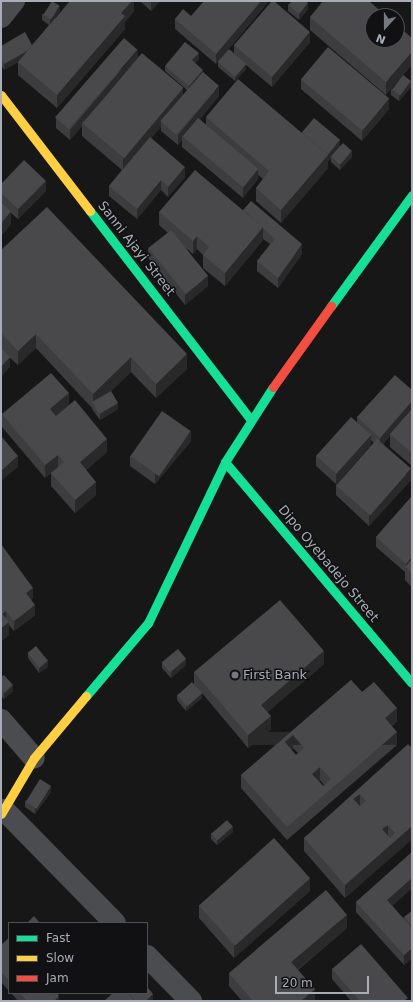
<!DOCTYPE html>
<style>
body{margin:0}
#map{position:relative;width:413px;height:1002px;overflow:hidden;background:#171717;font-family:"DejaVu Sans",sans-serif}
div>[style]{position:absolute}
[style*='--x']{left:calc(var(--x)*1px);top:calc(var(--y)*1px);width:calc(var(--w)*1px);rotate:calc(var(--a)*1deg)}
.street>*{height:22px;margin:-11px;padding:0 11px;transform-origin:11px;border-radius:11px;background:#4b4c50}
.fast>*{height:9px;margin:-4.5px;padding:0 4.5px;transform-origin:4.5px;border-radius:4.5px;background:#16e098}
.slow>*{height:9px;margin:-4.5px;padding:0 4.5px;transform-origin:4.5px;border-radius:4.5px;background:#ffcf43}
.jam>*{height:9px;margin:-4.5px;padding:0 4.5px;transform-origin:4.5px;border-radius:4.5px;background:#f24e42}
.wall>*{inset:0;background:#3d3d3f}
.shaded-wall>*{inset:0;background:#29292a;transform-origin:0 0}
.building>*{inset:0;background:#49494c;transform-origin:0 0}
.dots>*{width:11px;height:11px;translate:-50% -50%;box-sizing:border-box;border:2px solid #111113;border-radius:50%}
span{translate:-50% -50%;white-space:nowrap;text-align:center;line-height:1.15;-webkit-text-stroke:3px #111113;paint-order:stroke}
.street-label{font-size:13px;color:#a8adb8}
.poi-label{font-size:13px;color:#a8adb8}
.left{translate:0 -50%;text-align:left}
.frame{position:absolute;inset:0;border:2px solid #a8adb8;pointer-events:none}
.legend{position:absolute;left:8px;top:922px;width:140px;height:72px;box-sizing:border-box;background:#111113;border:1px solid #4d4f55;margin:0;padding:5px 7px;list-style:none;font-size:12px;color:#a8adb8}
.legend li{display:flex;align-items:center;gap:8px;height:20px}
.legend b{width:20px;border:1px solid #4d4f55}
.north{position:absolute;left:365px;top:8px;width:40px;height:40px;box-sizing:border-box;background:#111113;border:1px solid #4d4f55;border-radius:50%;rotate:201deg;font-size:11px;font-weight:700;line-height:16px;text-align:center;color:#a8adb8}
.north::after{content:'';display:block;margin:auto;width:14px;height:18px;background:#757880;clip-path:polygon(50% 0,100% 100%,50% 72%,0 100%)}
.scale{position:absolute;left:275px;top:976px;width:94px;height:18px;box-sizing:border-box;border:2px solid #a8adb8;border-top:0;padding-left:5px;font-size:12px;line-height:14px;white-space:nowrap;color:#a8adb8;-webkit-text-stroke:3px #111113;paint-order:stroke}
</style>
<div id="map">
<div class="street">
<div style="--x:1;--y:17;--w:21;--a:-51"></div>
<div style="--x:1;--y:720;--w:50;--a:49"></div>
<div style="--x:4;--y:810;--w:158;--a:45.5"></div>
<div style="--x:147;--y:956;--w:63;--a:45.6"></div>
</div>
<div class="fast">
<div style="--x:90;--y:211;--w:262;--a:52.4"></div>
<div style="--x:331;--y:306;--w:137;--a:-53.9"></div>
<div style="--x:225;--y:462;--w:289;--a:49.8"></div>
<div style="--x:86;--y:696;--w:96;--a:-49.7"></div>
<div style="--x:148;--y:623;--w:178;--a:-64.4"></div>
<div style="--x:225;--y:462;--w:89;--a:-57.4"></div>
</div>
<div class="slow">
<div style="--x:1;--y:95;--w:146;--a:52.5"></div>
<div style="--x:1;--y:814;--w:65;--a:-59.5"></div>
<div style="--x:34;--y:758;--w:81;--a:-50"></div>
</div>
<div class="jam">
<div style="--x:273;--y:387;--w:100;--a:-54.4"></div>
</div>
<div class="wall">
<div style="clip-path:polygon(134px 1px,134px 11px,125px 22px,125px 29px,57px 108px,18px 75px,18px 62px,4px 70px,1px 65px,1px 46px,32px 45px,49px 25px,42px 20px,42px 14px,60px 11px,54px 19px)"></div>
<div style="clip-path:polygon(140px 1px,160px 1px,151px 11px)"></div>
<div style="clip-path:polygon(269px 1px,216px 64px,175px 29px,175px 19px)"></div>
<div style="clip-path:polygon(288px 5px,308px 9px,299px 20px,288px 11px)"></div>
<div style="clip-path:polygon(310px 17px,397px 40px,386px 95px,310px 30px)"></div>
<div style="clip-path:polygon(310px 42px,272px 87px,246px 65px,246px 69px,235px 81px,218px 67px,218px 62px,234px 54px,234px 45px)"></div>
<div style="clip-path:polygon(138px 57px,183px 95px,187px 90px,165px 71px,165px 66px,199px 59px,195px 63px,203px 72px,219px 96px,200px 119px,206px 125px,206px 117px,302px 133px,340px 146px,352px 157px,340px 170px,331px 162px,331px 158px,328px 161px,328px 168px,281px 223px,256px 201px,256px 188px,263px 179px,258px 175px,258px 179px,243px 198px,182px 147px,182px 140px,178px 145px,161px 131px,161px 127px,151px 138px,185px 177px,168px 197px,161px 190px,137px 219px,109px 196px,109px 186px,122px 170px,82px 136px,82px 126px,70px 140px,56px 128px,56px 118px)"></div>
<div style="clip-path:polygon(301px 79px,389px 109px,362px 141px,301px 89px)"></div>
<div style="clip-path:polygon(411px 87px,399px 101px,391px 95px,391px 89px)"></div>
<div style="clip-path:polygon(1px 184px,46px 191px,18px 219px,11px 213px,11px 224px,1px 203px)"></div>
<div style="clip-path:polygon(243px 210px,302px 254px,278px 288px,257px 271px,257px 261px,270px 244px,263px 239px,263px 240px,225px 286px,203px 268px,203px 255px,197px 249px,193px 254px,186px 248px,208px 286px,185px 305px,148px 258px,148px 248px,168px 233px,159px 225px,159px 212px)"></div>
<div style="clip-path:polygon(1px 250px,187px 369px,156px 398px,131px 372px,110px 392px,118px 409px,100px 420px,92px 409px,92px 408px,36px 348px,18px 365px,10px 358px,10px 367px,1px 348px)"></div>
<div style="clip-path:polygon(412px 390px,412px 466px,390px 447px,390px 436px,383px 444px,411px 480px,369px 526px,336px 495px,336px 485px,374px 443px,371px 440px,371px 445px,336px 484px,316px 466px,316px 456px,357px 422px,357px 417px)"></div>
<div style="clip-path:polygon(69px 406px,107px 452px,86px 470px,96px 495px,75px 513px,51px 486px,51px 473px,52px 472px,45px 478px,2px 427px,2px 414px)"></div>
<div style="clip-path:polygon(191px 441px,155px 484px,130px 466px,130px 456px)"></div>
<div style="clip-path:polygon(412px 496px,412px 587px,405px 580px,405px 572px,376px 547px,376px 537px)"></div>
<div style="clip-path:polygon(1px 544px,33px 598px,31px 600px,35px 615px,14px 631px,9px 625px,9px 635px,1px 641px)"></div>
<div style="clip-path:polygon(28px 653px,48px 667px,39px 673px,28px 658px)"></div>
<div style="clip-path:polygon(162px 662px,186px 665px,171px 678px,162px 668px)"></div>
<div style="clip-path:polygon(324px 664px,267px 712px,271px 729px,248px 748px,202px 693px,202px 698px,186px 711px,177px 700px,177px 695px,194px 684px,194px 672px)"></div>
<div style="clip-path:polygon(1px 677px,13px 691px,4px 699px,1px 696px)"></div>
<div style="clip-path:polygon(evenodd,351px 680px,362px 692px,397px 721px,392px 726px,397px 745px,287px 840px,241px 788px,241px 775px,351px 680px,293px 748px,298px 753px,296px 755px,291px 750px,293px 748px,351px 680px,320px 780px,324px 785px,323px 786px,319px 781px,320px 780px)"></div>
<div style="clip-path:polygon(412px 748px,412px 839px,345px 898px,304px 851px,304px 838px)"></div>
<div style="clip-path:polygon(51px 792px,35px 814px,25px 807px,25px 801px)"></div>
<div style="clip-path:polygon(233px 832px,217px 845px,211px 839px,211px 833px)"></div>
<div style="clip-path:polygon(412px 852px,412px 888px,392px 906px,404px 919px,404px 917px,412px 911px,412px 958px,404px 965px,356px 912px,356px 902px)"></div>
<div style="clip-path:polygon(310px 891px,234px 958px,199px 918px,199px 905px)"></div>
<div style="clip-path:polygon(347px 928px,298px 970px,315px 1001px,242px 1001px,229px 986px,229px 973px)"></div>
<div style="clip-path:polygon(9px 938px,9px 991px,1px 982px,1px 945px)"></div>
<div style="clip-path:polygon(332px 969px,408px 1001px,351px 1001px,332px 979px)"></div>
<div style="clip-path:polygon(11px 993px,57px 993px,59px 1001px,18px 1001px)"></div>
</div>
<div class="shaded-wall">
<div style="clip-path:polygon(132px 1px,134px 1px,134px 11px,125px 22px,125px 29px,57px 108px,57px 95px,121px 13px)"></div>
<div style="clip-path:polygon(151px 1px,160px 1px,151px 11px)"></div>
<div style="clip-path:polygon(261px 1px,269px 1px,216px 64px,216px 54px)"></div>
<div style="clip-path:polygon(308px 3px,308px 9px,299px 20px,299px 14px)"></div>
<div style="clip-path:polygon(60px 6px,60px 11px,50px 25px,50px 20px)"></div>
<div style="clip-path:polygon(310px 32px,310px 42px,272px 87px,272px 77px)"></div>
<div style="clip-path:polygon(33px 47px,33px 53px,4px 70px,4px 64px)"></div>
<div style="clip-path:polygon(138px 50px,138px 60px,82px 123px,82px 126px,70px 140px,70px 130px)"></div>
<div style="clip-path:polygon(412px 52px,412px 65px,386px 95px,386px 82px)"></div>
<div style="clip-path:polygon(199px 53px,199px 59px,192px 66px,192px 60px)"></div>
<div style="clip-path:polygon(246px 64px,246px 69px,235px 81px,235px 76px)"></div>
<div style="clip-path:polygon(203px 70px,203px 75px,189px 92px,189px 86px)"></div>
<div style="clip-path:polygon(411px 81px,411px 87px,399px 101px,399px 96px)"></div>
<div style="clip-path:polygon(219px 86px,219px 96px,184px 138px,182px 136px,182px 140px,178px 145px,178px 135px)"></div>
<div style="clip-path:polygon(183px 88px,183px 101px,161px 121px,161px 127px,123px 170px,123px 157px)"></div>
<div style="clip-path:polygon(389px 99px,389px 109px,362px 141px,362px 131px)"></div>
<div style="clip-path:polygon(340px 140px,340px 146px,328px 161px,328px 168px,281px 223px,281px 210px)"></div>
<div style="clip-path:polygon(352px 151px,352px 157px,340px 170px,340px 165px)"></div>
<div style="clip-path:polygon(185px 167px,185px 177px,168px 197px,168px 187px)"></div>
<div style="clip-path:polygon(258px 169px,258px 179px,243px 198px,243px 188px)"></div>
<div style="clip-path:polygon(161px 180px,161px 190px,137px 219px,137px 209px)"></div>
<div style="clip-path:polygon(46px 181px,46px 191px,18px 219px,18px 209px)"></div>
<div style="clip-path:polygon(11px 211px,11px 224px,1px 237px,1px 224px)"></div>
<div style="clip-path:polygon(263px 227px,263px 240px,225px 286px,225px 273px)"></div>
<div style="clip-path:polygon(197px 236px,197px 249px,193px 254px,193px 241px)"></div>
<div style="clip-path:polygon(302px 244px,302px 254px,278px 288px,278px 278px)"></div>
<div style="clip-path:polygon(208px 276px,208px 286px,185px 305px,185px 295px)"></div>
<div style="clip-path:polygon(36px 334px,36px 348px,18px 365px,18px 351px)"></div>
<div style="clip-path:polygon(187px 354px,187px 369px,156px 398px,156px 384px)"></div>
<div style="clip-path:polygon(10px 357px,10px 367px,1px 377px,1px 367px)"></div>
<div style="clip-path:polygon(131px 357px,131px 372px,95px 407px,93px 404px,93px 394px)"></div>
<div style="clip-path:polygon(69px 393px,69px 406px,50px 422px,50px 409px)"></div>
<div style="clip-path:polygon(412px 401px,412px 411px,390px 434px,390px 436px,380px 448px,380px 438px)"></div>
<div style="clip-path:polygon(118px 403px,118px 409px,100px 420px,100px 414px)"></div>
<div style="clip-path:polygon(191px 431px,191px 441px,155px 484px,155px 474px)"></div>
<div style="clip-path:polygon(371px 435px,371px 445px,336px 484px,336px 474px)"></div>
<div style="clip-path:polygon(107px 439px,107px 452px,80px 475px,80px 462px)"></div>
<div style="clip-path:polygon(58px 455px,58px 468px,45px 478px,45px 465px)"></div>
<div style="clip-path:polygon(18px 456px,18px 467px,1px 481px,1px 471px)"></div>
<div style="clip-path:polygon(411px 469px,411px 480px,369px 526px,369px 515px)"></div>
<div style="clip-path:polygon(96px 482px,96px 495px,75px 513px,75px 500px)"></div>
<div style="clip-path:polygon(412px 557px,412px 567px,406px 569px,406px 564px)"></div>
<div style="clip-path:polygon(33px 588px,33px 598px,26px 603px,26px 593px)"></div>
<div style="clip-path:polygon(35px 605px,35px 615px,14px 631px,14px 621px)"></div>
<div style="clip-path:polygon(6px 611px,6px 622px,2px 614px)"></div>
<div style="clip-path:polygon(9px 622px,9px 635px,1px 641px,1px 628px)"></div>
<div style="clip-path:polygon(324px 651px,324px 664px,261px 718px,261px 705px)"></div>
<div style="clip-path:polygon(186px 659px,186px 665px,171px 678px,171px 672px)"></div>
<div style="clip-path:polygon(48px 661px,48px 667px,39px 673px,39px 668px)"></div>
<div style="clip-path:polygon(13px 685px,13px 691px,4px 699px,4px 693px)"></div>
<div style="clip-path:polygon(202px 693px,202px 698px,186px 711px,186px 706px)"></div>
<div style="clip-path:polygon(397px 708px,397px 721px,385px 731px,385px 718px)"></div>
<div style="clip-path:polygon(271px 716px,271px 729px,248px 748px,248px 735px)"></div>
<div style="left:397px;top:732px;width:13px;height:145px;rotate:90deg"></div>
<div style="clip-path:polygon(293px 735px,293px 748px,285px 755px,285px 742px)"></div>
<div style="clip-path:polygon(320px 767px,320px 780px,312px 787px,312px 774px)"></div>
<div style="clip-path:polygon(51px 786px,51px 792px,35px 814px,35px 809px)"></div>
<div style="clip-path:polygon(360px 794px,360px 807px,353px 799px)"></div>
<div style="clip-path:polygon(388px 825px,388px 838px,382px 829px)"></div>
<div style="clip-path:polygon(412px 826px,412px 839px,345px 898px,345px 885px)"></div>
<div style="clip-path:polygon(233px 827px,233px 832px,217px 845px,217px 840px)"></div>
<div style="clip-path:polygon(310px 878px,310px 891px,234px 958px,234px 945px)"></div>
<div style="clip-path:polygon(412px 878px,412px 888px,387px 910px,387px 900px)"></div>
<div style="clip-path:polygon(347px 915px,347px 928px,291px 975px,291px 962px)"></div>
<div style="clip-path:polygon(412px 948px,412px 958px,404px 965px,404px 955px)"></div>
<div style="clip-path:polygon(315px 989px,315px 1001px,301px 1001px)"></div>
<div style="clip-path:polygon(153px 994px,153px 1000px,152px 1001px,146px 1001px)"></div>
<div style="clip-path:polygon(59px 996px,59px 1001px,54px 1001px)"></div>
</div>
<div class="building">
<div style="left:52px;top:1px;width:9px;height:16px;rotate:32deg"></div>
<div style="clip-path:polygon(70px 1px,132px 1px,121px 13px,125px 16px,57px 95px,18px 62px)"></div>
<div style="clip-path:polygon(204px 1px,261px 1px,216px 54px,175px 19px,183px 9px,191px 16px)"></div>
<div style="clip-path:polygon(272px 1px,274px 1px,310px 32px,272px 77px,234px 45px)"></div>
<div style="clip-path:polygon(292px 1px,305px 1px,308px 3px,299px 14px,288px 5px)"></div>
<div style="clip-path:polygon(323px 1px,369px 1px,386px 16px,373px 16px,373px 40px,397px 40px,397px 25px,412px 38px,412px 52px,386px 82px,310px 17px)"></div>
<div style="clip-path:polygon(25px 32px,32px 45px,27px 51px,4px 64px,1px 59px,1px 46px)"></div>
<div style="left:124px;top:38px;width:18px;height:105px;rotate:41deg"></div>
<div style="clip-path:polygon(185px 42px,199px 53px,192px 60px,203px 70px,189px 86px,165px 66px)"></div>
<div style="left:328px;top:47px;width:80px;height:42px;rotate:40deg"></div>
<div style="left:229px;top:49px;width:23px;height:17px;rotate:41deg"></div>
<div style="left:142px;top:53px;width:54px;height:92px;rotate:40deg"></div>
<div style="left:203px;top:72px;width:21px;height:65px;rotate:41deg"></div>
<div style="left:403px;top:75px;width:10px;height:18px;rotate:37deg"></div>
<div style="clip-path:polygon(238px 79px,328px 155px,281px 210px,256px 188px,269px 171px,206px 117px)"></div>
<div style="left:198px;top:118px;width:79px;height:24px;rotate:40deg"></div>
<div style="left:314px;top:118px;width:34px;height:19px;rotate:40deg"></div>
<div style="clip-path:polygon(150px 137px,185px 167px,168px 187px,161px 180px,137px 209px,109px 186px)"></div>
<div style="left:343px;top:143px;width:12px;height:18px;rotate:42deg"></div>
<div style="clip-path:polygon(24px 160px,46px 181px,18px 209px,1px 193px,1px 184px)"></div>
<div style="clip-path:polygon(195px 170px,263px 227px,225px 273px,203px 255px,209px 247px,197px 236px,193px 241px,159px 212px)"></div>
<div style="clip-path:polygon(251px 201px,302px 244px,278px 278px,257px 261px,275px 239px,263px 228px,263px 227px,243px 210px)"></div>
<div style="clip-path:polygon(1px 203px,11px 211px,1px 224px)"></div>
<div style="clip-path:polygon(47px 207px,187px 354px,156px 384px,131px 357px,93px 394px,36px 334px,18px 351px,1px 333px,1px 250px)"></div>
<div style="left:171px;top:230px;width:59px;height:29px;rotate:51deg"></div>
<div style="clip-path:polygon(1px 348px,10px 357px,1px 367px)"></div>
<div style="clip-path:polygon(51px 373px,69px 393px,50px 409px,56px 416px,75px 400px,107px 439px,80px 462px,96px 482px,75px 500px,51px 473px,64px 462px,58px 455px,45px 465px,2px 414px)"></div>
<div style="clip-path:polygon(395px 375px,412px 390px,412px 401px,380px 438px,357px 417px)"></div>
<div style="left:111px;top:391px;width:14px;height:22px;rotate:60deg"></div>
<div style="clip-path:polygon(412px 409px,412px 453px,390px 434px)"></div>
<div style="left:162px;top:411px;width:35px;height:55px;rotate:35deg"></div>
<div style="left:351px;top:417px;width:27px;height:52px;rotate:42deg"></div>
<div style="clip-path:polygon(1px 436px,18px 456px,1px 471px)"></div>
<div style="left:377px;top:439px;width:45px;height:62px;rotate:41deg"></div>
<div style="clip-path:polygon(412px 496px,412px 540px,410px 542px,412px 543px,412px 557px,406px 564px,376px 537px)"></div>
<div style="clip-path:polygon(1px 544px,33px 588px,26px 593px,35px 605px,14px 621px,6px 611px,2px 614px,1px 612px)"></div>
<div style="clip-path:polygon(412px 559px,412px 574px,405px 567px)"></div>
<div style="clip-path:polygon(280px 600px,324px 651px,261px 705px,271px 716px,248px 735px,194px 672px)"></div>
<div style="clip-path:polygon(1px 612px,9px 622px,1px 628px)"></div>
<div style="left:36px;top:646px;width:19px;height:11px;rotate:51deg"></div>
<div style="left:178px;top:649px;width:13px;height:21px;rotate:51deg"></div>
<div style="clip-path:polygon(4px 675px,13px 685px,4px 693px,1px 690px,1px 677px)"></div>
<div style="clip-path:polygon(evenodd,351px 680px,362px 692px,374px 682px,397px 708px,385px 718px,397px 732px,287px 827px,241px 775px,351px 680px,293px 735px,304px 748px,296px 755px,285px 742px,293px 735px,351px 680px,320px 767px,331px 779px,323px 786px,312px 774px,320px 767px)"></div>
<div style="left:192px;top:682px;width:15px;height:20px;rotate:48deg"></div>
<div style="clip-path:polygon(evenodd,408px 744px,412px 748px,412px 826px,345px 885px,304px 838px,408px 744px,360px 794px,366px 801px,360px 806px,353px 799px,360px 794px,408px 744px,388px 825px,395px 833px,390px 838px,382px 829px,388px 825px)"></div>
<div style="left:40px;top:779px;width:13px;height:27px;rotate:32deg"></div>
<div style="left:227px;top:820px;width:9px;height:21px;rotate:49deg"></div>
<div style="left:274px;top:838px;width:54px;height:101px;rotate:48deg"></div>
<div style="clip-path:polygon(412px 852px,412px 878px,387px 900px,412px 928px,412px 948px,404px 955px,356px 902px)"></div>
<div style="clip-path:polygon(326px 890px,347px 915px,291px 962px,315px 989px,301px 1001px,253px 1001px,229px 973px)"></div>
<div style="clip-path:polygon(412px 911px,412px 926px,404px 917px)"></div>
<div style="clip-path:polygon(34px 916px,40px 923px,27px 923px)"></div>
<div style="clip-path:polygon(9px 938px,9px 981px,1px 972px,1px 945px)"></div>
<div style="clip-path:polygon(361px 944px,408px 998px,404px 1001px,360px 1001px,332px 969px)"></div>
<div style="clip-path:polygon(147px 987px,153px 994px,146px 1001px,135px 1001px,128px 993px,147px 993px)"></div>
<div style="clip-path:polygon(20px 993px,57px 993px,59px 996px,54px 1001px,27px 1001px)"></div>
<div style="clip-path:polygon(113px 993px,128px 993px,135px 1001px,104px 1001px)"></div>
</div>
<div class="dots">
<div style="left:235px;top:675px;background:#757880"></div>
</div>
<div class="street-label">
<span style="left:136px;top:249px;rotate:52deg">Sanni Ajayi Street</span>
<span style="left:328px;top:564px;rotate:50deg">Dipo Oyebadejo Street</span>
</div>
<div class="poi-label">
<span class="left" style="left:243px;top:675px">First Bank</span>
</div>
<div class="frame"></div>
<ul class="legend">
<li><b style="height:5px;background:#16e098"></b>Fast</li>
<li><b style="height:5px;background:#ffcf43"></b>Slow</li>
<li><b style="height:5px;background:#f24e42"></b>Jam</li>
</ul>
<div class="north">N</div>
<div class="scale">20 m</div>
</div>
